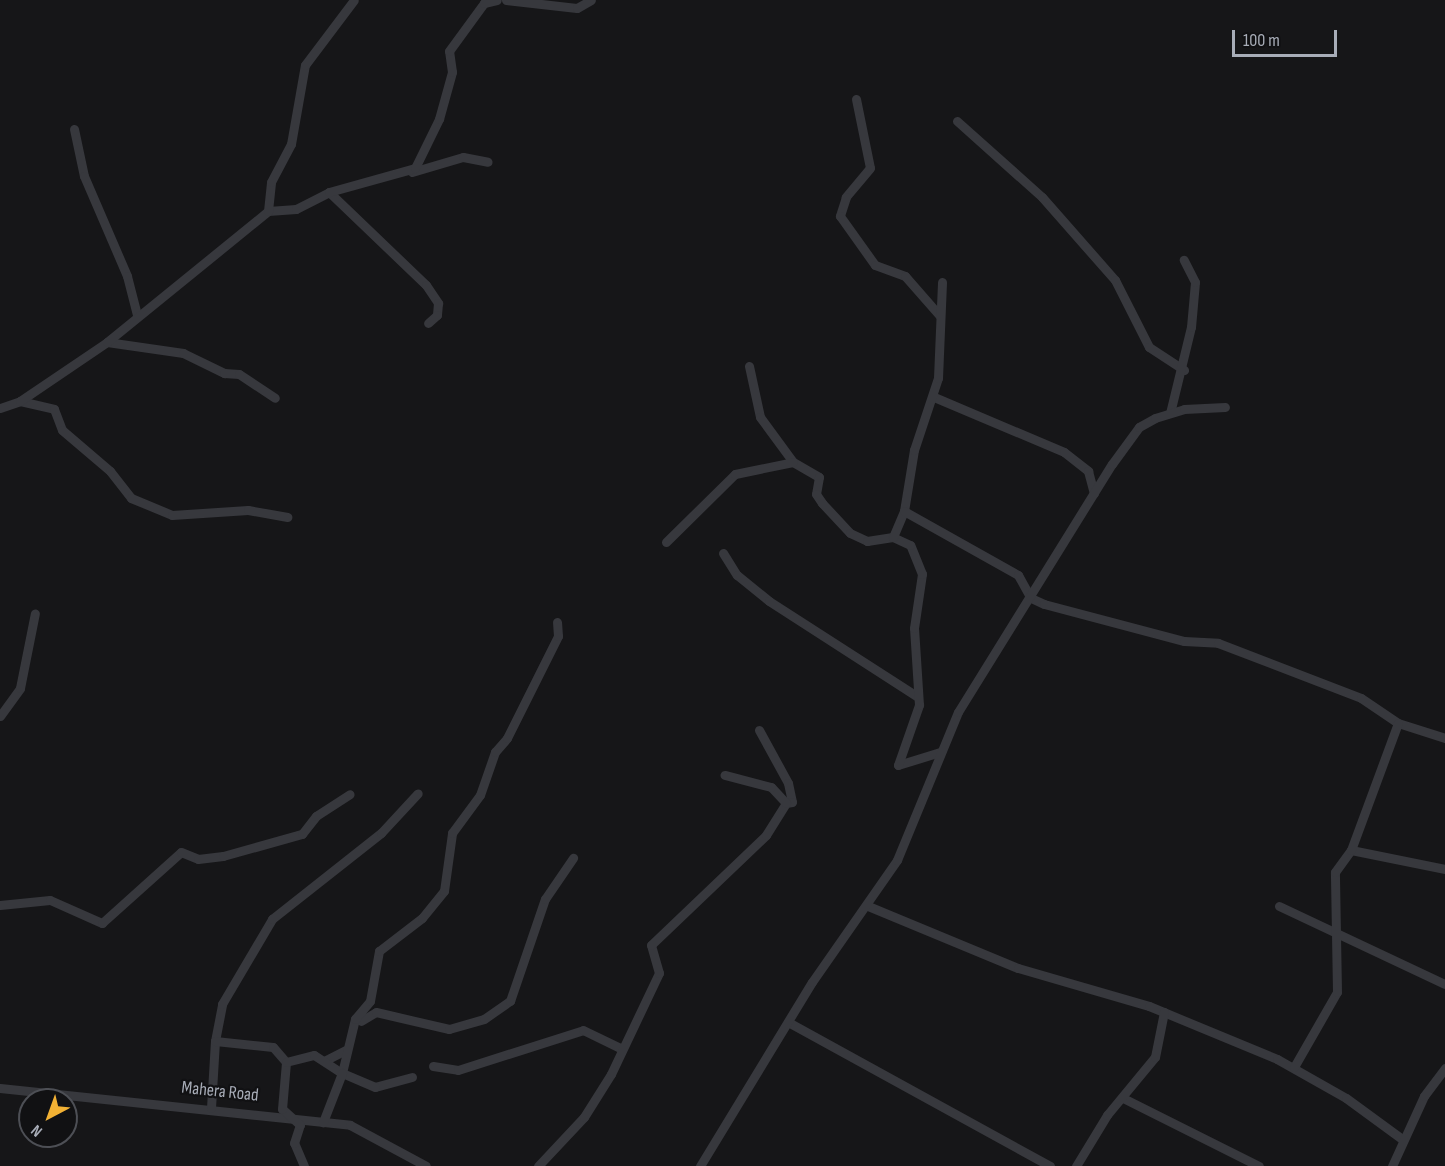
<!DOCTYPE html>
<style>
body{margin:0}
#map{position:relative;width:1445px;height:1166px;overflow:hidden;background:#161618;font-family:"Sofia Sans Condensed",sans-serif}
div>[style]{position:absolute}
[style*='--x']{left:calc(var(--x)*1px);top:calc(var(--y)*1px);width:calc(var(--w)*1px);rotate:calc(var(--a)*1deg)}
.minor>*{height:9px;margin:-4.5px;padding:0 4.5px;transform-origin:4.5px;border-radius:4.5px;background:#37383d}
span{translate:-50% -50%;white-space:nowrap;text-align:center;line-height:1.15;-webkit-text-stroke:4.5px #111113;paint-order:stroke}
.street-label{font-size:18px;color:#a8adb8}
.north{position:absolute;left:18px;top:1088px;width:60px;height:60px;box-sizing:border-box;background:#111113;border:2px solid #4d4f55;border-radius:50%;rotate:221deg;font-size:16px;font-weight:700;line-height:24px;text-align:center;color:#a8adb8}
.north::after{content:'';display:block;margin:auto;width:21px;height:27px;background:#f2b134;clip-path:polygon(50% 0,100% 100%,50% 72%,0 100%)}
.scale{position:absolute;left:1232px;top:30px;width:105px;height:27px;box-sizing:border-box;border:3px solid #a8adb8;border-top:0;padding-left:8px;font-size:18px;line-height:21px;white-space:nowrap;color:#a8adb8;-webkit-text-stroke:4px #111113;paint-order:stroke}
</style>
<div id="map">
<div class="minor">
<div style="--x:506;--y:0;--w:71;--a:6.4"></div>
<div style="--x:577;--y:8;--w:16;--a:-30"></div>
<div style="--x:856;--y:99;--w:70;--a:78.5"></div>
<div style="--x:870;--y:168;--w:38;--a:130"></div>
<div style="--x:846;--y:197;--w:20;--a:108"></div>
<div style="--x:840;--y:216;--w:60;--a:54.5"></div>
<div style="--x:875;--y:265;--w:32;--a:20"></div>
<div style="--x:905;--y:276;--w:53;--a:48.8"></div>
<div style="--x:957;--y:121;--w:114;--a:41.8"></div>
<div style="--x:1042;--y:197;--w:111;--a:48.7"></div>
<div style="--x:1115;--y:280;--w:75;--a:63.1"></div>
<div style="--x:1149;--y:347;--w:42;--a:33.3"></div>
<div style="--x:74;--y:129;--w:48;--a:78"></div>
<div style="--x:84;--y:176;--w:109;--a:66.7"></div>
<div style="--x:127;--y:276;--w:40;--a:75.6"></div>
<div style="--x:412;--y:172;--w:53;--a:-16.4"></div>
<div style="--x:463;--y:157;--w:25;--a:11"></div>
<div style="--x:329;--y:192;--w:134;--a:43.8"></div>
<div style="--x:426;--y:285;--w:22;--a:56"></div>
<div style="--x:438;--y:303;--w:12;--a:95"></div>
<div style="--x:437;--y:315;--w:12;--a:138"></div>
<div style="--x:268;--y:211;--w:28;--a:-4"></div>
<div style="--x:296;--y:209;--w:37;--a:-27"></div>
<div style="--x:329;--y:192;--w:89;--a:-15.6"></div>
<div style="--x:415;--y:168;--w:55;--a:-63.9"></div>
<div style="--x:439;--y:119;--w:49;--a:-74.5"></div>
<div style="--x:452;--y:72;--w:21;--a:-98"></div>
<div style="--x:449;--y:51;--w:59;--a:-53.9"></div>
<div style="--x:484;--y:3;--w:13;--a:-13"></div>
<div style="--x:107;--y:342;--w:77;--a:8.2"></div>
<div style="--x:183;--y:353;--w:46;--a:26"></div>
<div style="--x:224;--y:373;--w:15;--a:4"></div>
<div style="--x:239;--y:374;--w:43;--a:33.7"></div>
<div style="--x:749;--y:366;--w:52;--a:77.8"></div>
<div style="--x:760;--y:417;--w:56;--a:53.7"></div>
<div style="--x:793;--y:462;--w:30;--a:30"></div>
<div style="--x:819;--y:477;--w:17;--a:100"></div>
<div style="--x:816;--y:494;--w:11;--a:56"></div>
<div style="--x:822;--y:503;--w:41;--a:47"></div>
<div style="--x:850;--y:533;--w:19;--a:25"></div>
<div style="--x:867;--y:541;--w:26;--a:-9"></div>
<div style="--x:934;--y:397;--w:141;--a:22.9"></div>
<div style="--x:1064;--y:452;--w:31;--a:38"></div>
<div style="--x:1088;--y:471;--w:23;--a:75"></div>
<div style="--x:20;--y:401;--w:35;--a:13"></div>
<div style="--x:54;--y:409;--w:22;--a:69"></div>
<div style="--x:62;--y:430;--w:63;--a:40.5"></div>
<div style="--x:110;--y:471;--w:34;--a:52"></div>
<div style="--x:131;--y:498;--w:44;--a:22.5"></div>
<div style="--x:172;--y:515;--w:76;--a:-3.8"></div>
<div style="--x:248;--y:510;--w:40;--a:10"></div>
<div style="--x:0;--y:408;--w:21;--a:-19"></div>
<div style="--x:20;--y:401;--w:105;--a:-34.1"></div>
<div style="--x:107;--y:342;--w:208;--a:-39.1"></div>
<div style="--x:268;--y:211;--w:29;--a:-84"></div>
<div style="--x:271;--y:182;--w:43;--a:-62.2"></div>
<div style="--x:291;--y:144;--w:80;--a:-80"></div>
<div style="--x:305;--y:65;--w:81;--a:-53"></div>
<div style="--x:1170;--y:413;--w:89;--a:-76.3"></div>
<div style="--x:1191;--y:327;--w:45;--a:-84.9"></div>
<div style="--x:1195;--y:282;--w:25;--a:-117"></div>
<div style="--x:904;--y:511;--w:62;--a:-80.7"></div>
<div style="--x:914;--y:450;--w:76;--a:-71.6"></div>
<div style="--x:938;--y:378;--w:96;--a:-87.6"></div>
<div style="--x:666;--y:542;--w:97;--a:-44.6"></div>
<div style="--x:735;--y:474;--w:59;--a:-11.7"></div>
<div style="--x:723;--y:553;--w:26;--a:58"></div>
<div style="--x:737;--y:575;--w:41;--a:39.1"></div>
<div style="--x:769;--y:601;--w:177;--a:32.8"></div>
<div style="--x:0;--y:716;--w:34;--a:-54"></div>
<div style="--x:20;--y:688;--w:76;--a:-78.7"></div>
<div style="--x:759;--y:730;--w:60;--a:61.3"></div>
<div style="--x:788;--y:783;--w:19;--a:78"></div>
<div style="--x:792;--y:802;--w:6;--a:171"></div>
<div style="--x:940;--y:752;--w:44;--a:162.8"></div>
<div style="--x:898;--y:765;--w:64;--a:-70.7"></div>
<div style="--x:919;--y:705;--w:77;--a:-93.7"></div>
<div style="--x:914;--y:628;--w:55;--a:-81.6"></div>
<div style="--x:922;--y:574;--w:31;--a:-112"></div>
<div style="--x:910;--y:545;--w:19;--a:-155"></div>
<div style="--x:893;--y:537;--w:28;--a:-67"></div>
<div style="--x:904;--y:511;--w:131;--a:29.3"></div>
<div style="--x:1018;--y:575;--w:26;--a:61"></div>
<div style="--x:1031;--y:598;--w:14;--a:25"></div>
<div style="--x:1044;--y:604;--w:145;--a:14.8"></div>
<div style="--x:1184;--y:641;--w:34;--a:3"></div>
<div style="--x:1218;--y:643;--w:153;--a:21"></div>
<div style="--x:1361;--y:698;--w:45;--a:34"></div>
<div style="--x:1398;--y:723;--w:49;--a:17.7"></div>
<div style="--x:1351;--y:850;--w:96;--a:11.4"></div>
<div style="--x:0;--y:905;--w:50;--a:-5.7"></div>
<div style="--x:50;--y:900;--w:57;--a:23.9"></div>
<div style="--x:102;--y:923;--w:106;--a:-41.9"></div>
<div style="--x:181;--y:852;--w:18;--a:22"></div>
<div style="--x:198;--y:859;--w:25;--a:-7"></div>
<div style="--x:223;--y:856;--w:82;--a:-15.6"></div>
<div style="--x:302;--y:834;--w:23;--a:-52"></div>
<div style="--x:316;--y:816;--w:40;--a:-32.9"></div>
<div style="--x:868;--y:906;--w:162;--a:22.5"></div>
<div style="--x:1018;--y:968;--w:136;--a:16.2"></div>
<div style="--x:1149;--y:1006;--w:139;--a:22.5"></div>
<div style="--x:1277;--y:1059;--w:79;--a:29.5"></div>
<div style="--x:1346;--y:1098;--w:69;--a:36.2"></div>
<div style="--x:1279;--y:906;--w:183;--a:25.2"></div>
<div style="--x:361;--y:1021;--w:17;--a:-31"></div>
<div style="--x:376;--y:1012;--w:75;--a:13.1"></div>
<div style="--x:449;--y:1029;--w:36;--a:-16"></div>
<div style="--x:484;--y:1019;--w:32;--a:-35"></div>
<div style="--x:510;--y:1001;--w:108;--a:-71.1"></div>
<div style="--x:545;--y:899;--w:50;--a:-55.7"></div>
<div style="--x:788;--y:1022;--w:299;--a:28.8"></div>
<div style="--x:215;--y:1041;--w:38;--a:-79"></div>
<div style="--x:222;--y:1004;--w:99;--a:-59.5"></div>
<div style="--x:272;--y:919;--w:139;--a:-38.3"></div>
<div style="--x:381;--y:833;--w:54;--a:-47.2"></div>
<div style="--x:326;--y:1060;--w:22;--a:-27"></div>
<div style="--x:433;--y:1066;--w:25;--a:9"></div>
<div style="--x:458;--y:1070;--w:131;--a:-17.7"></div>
<div style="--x:583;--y:1030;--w:41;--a:25.9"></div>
<div style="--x:1294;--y:1067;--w:86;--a:-60.2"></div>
<div style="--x:1337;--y:992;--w:120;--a:-91"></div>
<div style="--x:1335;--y:872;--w:27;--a:-54"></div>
<div style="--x:1351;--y:850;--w:135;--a:-69.7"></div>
<div style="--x:412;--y:1077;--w:38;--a:165"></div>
<div style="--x:375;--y:1087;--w:36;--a:-157"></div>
<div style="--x:342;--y:1073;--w:56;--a:-76.5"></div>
<div style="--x:355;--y:1019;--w:23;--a:-50"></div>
<div style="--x:370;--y:1001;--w:51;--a:-79.8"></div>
<div style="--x:379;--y:951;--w:54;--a:-37.5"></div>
<div style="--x:422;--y:918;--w:35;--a:-51"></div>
<div style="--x:444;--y:891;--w:59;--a:-82.1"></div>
<div style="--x:452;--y:833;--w:47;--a:-53.6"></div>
<div style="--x:480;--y:795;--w:46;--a:-70.8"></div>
<div style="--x:495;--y:752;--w:18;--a:-49"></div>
<div style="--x:507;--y:738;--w:114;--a:-63.4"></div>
<div style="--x:558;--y:636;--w:14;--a:-94"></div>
<div style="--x:0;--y:1088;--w:352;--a:6"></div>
<div style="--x:350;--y:1125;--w:86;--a:28.3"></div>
<div style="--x:1123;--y:1098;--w:152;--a:26.6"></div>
<div style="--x:211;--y:1108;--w:67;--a:-86.6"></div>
<div style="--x:215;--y:1041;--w:58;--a:5.9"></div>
<div style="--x:273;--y:1047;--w:20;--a:49"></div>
<div style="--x:304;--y:1166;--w:25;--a:-113"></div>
<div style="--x:294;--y:1143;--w:19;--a:-72"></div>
<div style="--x:300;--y:1125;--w:24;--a:-138"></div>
<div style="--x:282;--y:1109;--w:47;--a:-85.1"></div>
<div style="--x:286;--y:1062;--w:29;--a:-14"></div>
<div style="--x:314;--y:1055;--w:33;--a:33"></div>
<div style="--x:342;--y:1073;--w:53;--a:111.2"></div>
<div style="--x:538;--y:1166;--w:67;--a:-46.8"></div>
<div style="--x:584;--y:1117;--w:51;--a:-57.9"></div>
<div style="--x:611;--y:1074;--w:112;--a:-64.6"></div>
<div style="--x:659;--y:973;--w:29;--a:-106"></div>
<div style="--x:651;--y:945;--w:159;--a:-43.7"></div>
<div style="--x:766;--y:835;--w:38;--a:-58"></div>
<div style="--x:786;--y:803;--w:22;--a:-133"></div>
<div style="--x:771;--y:787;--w:48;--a:-165.4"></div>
<div style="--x:700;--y:1166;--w:215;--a:-58.7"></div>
<div style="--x:812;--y:982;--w:149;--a:-55.1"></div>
<div style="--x:897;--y:860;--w:160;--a:-67.6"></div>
<div style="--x:958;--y:712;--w:292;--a:-58.2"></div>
<div style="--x:1112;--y:464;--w:46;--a:-53.9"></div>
<div style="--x:1139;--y:427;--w:18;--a:-29"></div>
<div style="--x:1155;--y:418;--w:30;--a:-17"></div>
<div style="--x:1184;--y:409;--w:41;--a:-2.8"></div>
<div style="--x:1076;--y:1166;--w:60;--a:-58.7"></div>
<div style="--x:1107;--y:1115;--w:75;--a:-50.4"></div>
<div style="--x:1155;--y:1057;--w:46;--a:-78.7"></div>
<div style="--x:1392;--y:1166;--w:77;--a:-65.4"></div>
<div style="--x:1424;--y:1096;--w:35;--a:-53"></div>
</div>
<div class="street-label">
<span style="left:220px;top:1092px;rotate:6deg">Mahera Road</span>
</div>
<div class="north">N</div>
<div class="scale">100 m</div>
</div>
